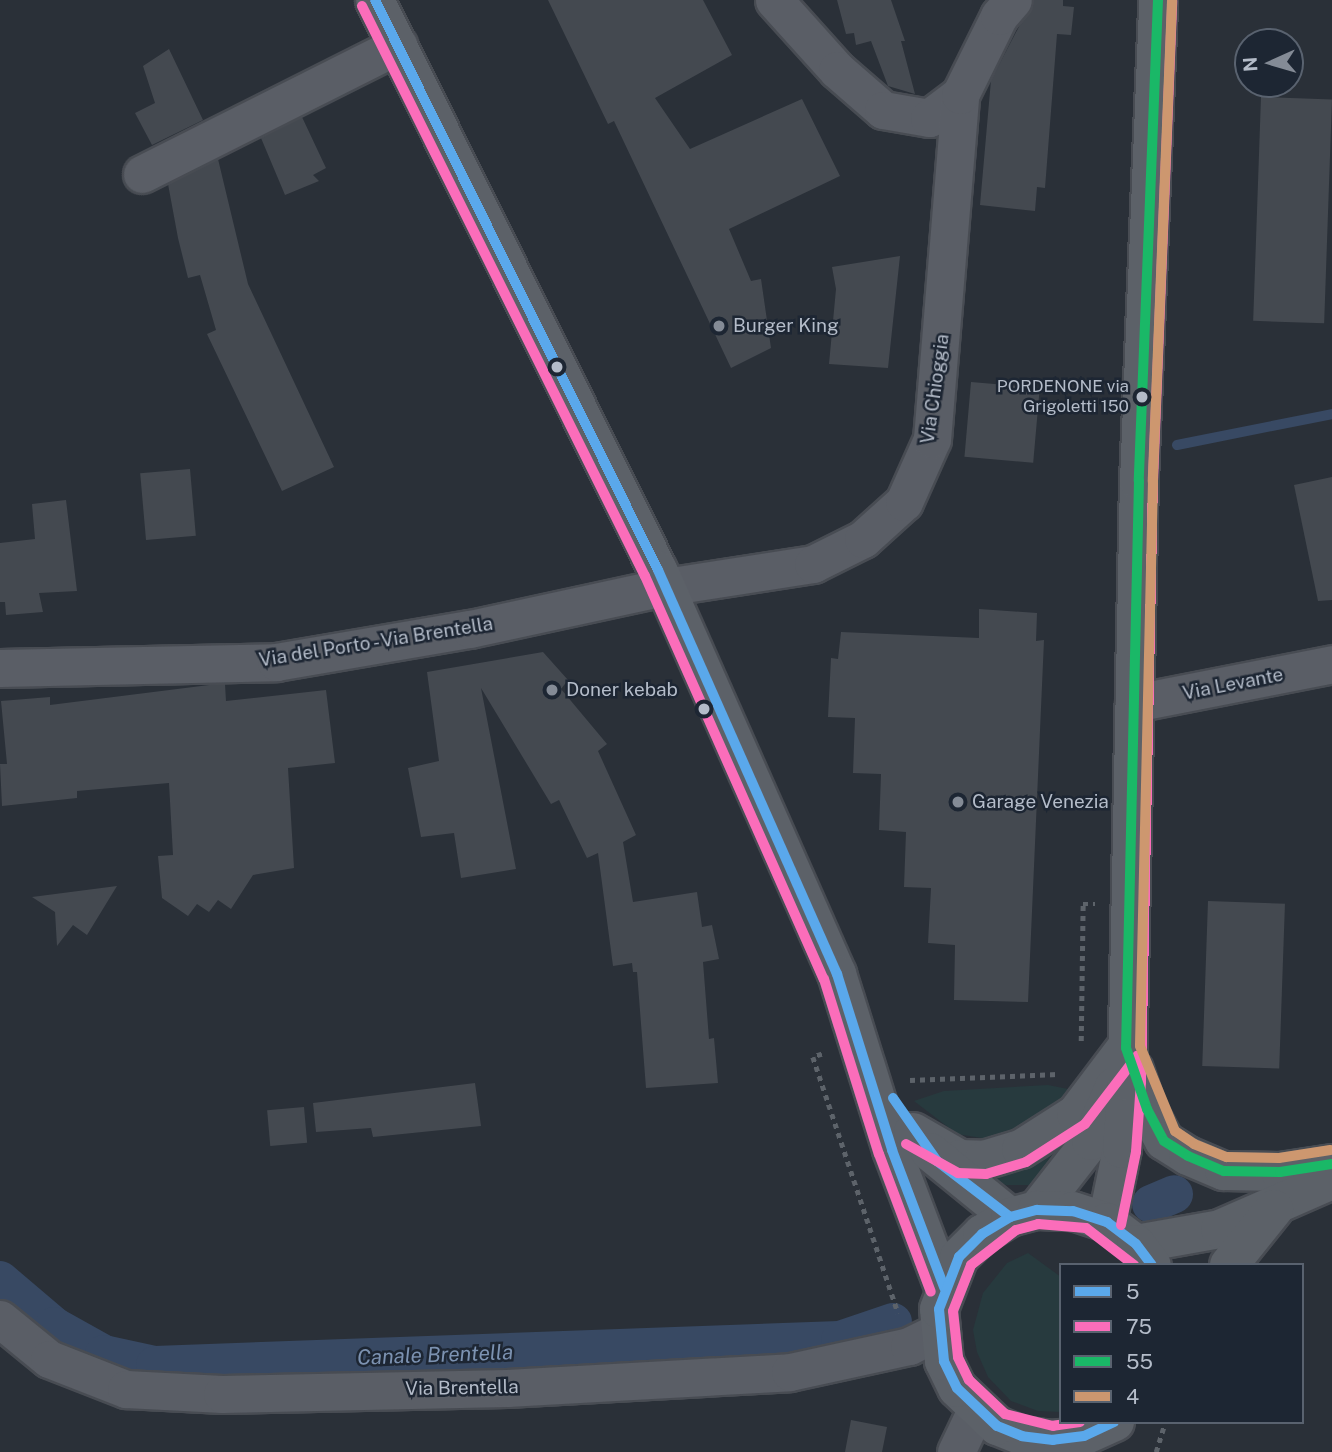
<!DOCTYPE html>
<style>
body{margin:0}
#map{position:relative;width:1332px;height:1452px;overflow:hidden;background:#2a3038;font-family:"Public Sans",sans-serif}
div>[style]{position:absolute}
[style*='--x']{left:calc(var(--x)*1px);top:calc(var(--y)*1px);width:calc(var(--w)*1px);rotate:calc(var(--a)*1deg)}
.green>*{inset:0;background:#273a3e}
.stream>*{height:10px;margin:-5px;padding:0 5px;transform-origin:5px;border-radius:5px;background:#384963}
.canal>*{height:38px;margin:-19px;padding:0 19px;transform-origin:19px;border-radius:19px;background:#384963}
.building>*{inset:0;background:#444950;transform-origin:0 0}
.path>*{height:4.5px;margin-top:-2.25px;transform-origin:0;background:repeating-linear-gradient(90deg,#5d636a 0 5px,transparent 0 10px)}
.roads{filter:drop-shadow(2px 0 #484c53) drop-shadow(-2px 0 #484c53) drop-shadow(0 2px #484c53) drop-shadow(0 -2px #484c53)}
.minor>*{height:37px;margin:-18.5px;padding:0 18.5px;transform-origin:18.5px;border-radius:18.5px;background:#5a5e66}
.major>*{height:38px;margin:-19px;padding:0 19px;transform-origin:19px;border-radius:19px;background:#5c6168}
.bus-1>*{height:10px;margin:-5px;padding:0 5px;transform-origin:5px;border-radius:5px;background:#5aa8eb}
.bus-2>*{height:10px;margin:-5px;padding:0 5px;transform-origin:5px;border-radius:5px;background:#fb6dba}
.bus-3>*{height:10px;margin:-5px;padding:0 5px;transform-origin:5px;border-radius:5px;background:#1ab867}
.bus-4>*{height:10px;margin:-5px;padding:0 5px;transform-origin:5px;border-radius:5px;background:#cd976f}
.dots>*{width:19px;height:19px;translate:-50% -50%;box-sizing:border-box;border:4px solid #1d2633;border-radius:50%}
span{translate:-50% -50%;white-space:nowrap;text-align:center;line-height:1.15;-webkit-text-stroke:5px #1d2633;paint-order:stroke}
.bus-label{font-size:17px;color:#b4bcc9}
.right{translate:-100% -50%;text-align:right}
.poi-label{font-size:19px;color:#b4bcc9}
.left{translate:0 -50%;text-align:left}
.street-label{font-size:19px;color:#b4bcc9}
.water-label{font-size:21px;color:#7c92b1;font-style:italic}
.legend{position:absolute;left:1059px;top:1263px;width:245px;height:161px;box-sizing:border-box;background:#1d2633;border:2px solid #59626f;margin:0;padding:9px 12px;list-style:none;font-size:21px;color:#b4bcc9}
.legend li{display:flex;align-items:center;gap:14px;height:35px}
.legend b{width:35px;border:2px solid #59626f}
.north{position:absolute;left:1234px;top:28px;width:70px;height:70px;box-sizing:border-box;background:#1d2633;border:2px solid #59626f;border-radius:50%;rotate:266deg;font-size:19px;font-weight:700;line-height:28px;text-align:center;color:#b4bcc9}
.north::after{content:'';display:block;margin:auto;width:24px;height:32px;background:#848b96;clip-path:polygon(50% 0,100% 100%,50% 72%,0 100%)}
</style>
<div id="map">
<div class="green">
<div style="clip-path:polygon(1048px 1085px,1073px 1090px,1055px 1113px,1022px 1132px,988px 1139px,957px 1134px,914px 1101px,944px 1091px)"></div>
<div style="clip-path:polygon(1066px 1149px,1040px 1185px,1006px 1185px,985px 1176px,1008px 1174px)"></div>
<div style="clip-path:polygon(1028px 1253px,1061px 1277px,1061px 1412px,1038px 1411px,1011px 1401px,988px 1377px,977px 1352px,973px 1330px,983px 1293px,1007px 1263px)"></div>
</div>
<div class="stream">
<div style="--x:1177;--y:445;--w:158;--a:-11.3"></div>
</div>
<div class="canal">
<div style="--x:1151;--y:1204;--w:25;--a:-23"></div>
<div style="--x:0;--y:1280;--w:71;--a:40.4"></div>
<div style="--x:54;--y:1326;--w:57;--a:29.2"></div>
<div style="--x:104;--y:1354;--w:52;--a:12.2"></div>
<div style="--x:155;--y:1365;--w:685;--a:-2.09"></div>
<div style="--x:840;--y:1340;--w:56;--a:-18.8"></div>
</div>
<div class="building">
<div style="clip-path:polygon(548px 0,703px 0,732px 55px,655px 98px,690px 149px,802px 99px,840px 176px,729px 229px,751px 281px,761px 279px,771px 348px,731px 368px,614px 121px,608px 124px)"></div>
<div style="clip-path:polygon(837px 0,891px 0,905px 41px,901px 41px,915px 94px,888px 86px,871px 41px,856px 45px,854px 33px,846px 34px)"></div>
<div style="clip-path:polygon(1033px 0,1063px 0,1063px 6px,1074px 7px,1071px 35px,1057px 34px,1045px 188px,1037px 187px,1035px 211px,980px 205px,991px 80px)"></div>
<div style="clip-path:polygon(169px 49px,203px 120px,152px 145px,135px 113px,155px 103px,143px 66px)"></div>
<div style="left:1261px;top:97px;width:71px;height:224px;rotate:2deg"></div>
<div style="clip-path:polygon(302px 117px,326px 168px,313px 175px,319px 181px,285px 195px,261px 138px)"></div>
<div style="clip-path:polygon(218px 159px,248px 284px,334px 467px,282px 491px,207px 334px,216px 330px,200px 275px,188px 278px,178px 238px,168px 184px)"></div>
<div style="clip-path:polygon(900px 256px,888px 368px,829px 364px,836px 289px,832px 267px)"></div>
<div style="left:971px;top:382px;width:69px;height:75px;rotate:5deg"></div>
<div style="left:190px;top:469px;width:67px;height:50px;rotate:85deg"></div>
<div style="clip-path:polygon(1332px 477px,1332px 600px,1318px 601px,1294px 485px)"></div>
<div style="clip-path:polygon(66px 500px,77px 591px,39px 593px,43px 612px,6px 615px,5px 602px,0 602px,0 543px,35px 539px,32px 504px)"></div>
<div style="clip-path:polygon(979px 609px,1037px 613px,1036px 641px,1044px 640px,1028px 1002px,954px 1000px,955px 945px,928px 943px,931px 888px,904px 887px,906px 832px,879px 830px,881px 774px,853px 773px,855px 718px,828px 717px,831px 658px,838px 659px,841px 632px,979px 638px)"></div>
<div style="clip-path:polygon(543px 652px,568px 680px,561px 689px,607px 744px,598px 751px,636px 835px,623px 842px,633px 902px,697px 892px,702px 927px,712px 925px,719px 959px,703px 962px,709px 1039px,714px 1038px,718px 1083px,646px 1088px,637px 972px,633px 972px,632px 963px,613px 966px,598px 853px,587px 858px,559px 800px,551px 804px,481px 688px,516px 869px,461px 878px,454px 833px,421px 837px,408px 768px,439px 761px,427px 672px)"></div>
<div style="clip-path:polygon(217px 684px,225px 684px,226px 701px,326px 690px,335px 763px,288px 768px,294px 868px,253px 875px,231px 909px,218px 900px,209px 912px,197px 904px,188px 916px,162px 898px,158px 856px,173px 855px,169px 783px,77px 791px,77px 798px,2px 806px,0 764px,7px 764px,1px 701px,50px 697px,50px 705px)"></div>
<div style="clip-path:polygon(117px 886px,87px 935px,73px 925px,57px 946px,55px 912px,32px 897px)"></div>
<div style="left:1208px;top:901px;width:77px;height:165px;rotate:2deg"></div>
<div style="clip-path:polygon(475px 1083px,481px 1126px,373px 1137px,371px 1128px,316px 1132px,313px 1103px)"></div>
<div style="left:304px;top:1107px;width:36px;height:37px;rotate:85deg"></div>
<div style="clip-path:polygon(851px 1420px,887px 1427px,882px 1452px,845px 1452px)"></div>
</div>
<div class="path">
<div style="--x:1081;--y:1041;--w:137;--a:-89.2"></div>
<div style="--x:1083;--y:904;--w:12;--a:0"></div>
<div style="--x:822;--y:1054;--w:9;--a:162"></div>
<div style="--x:813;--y:1057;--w:270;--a:71.6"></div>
<div style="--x:910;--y:1080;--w:148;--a:-2.3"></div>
<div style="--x:1156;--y:1452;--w:31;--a:-73"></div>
</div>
<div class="roads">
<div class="minor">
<div style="--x:774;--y:0;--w:94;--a:48"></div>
<div style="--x:837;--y:70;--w:61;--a:41"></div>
<div style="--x:883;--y:110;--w:47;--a:9.9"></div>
<div style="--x:929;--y:118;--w:39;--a:-37"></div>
<div style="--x:142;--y:174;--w:287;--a:-26.7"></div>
<div style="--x:0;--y:668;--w:276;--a:-1.2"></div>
<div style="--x:276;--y:662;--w:197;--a:-9.7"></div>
<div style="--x:470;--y:629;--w:199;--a:-12.2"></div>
<div style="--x:665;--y:587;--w:150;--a:-8.8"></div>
<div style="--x:813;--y:564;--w:56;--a:-26.6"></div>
<div style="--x:863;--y:539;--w:55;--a:-42.1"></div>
<div style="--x:904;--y:502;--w:69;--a:-66"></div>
<div style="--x:932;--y:439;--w:345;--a:-85.3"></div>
<div style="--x:960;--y:95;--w:88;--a:-63.7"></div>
<div style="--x:999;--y:16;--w:21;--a:-49"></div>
<div style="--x:1134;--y:703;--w:202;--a:-11.1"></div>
<div style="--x:0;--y:1319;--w:63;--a:39.2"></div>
<div style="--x:49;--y:1359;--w:83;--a:21.3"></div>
<div style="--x:126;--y:1389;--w:96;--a:3"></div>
<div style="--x:222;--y:1394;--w:285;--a:-1.2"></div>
<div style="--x:507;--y:1388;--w:283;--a:-3.2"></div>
<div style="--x:790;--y:1372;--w:122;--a:-12.3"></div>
<div style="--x:909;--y:1346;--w:32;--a:-26"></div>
<div style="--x:956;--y:1452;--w:47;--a:-64.5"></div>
</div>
<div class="major">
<div style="--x:375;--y:0;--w:636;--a:63.6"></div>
<div style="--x:658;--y:570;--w:442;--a:66.1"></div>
<div style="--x:837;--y:974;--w:184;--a:72.6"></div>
<div style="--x:892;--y:1150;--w:147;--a:69.2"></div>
<div style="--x:1134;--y:1070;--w:41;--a:71.6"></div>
<div style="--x:1147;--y:1109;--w:36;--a:62"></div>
<div style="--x:1164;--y:1141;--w:28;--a:32"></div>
<div style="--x:1188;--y:1156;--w:39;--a:23"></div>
<div style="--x:1224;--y:1171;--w:56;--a:1"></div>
<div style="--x:1280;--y:1172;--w:53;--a:-8.7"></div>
<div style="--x:913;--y:1132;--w:54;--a:29.9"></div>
<div style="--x:960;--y:1159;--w:24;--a:2"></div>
<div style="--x:984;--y:1160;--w:39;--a:-17"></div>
<div style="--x:1021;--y:1149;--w:65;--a:-32.5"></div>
<div style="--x:1076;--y:1114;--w:83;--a:-52.9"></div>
<div style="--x:930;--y:1152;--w:103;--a:39.1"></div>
<div style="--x:1037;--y:1210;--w:88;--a:-52"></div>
<div style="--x:1091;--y:1141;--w:59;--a:-66.9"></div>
<div style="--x:1107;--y:1222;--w:75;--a:-78.4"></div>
<div style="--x:1122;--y:1149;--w:67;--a:-85.7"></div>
<div style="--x:1127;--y:1082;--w:601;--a:-88.86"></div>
<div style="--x:1139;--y:481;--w:481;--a:-87.7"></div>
<div style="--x:1136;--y:1244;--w:85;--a:-10.1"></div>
<div style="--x:1220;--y:1229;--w:122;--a:-23.6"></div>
<div style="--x:1229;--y:1265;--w:72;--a:-51.2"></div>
<div style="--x:1115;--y:1422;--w:34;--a:156"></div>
<div style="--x:1084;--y:1436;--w:31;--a:173"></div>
<div style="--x:1053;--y:1440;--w:31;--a:-173"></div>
<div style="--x:1022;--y:1436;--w:27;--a:-158"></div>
<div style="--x:997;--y:1426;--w:55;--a:-136.5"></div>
<div style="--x:957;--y:1388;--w:30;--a:-116"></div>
<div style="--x:944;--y:1361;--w:52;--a:-95.5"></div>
<div style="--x:939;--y:1309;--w:56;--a:-69"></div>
<div style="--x:959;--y:1257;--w:33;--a:-45"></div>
<div style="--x:982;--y:1234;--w:33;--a:-31"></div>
<div style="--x:1010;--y:1217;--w:28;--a:-15"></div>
<div style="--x:1037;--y:1210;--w:36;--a:2"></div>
<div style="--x:1073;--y:1211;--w:36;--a:18"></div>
<div style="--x:1107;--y:1222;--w:36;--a:37"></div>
<div style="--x:1136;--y:1244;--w:26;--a:53"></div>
</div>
</div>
<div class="bus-1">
<div style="--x:375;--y:0;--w:636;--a:63.6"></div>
<div style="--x:658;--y:570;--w:442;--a:66.1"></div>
<div style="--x:837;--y:974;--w:184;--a:72.6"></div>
<div style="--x:892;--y:1150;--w:147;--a:69.2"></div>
<div style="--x:893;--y:1098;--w:77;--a:55.1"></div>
<div style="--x:937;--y:1161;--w:92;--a:37.5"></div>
<div style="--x:1114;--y:1422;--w:33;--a:155"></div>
<div style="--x:1084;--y:1436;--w:31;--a:173"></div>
<div style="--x:1053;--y:1440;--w:31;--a:-173"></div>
<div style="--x:1022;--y:1436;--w:27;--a:-158"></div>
<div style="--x:997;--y:1426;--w:55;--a:-136.5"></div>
<div style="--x:957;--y:1388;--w:30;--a:-116"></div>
<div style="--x:944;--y:1361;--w:52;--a:-95.5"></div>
<div style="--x:939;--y:1309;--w:56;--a:-69"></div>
<div style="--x:959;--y:1257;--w:33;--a:-45"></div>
<div style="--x:982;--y:1234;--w:33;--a:-31"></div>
<div style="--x:1010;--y:1217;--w:28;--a:-15"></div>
<div style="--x:1037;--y:1210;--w:36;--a:2"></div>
<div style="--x:1073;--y:1211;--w:36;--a:18"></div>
<div style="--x:1107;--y:1222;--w:36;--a:37"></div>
<div style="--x:1136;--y:1244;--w:26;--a:53"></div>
</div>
<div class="bus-2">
<div style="--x:362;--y:6;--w:636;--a:63.6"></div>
<div style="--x:645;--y:576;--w:441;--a:66.1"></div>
<div style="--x:824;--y:979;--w:183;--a:72.6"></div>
<div style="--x:879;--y:1154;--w:147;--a:69.4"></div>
<div style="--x:906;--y:1144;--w:60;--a:29.1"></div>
<div style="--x:958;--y:1173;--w:28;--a:2"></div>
<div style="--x:986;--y:1174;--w:42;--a:-16.7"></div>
<div style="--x:1026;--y:1162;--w:70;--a:-32.8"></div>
<div style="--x:1085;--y:1124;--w:86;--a:-52.6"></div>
<div style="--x:1121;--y:1225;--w:75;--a:-78.4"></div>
<div style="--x:1136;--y:1152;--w:70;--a:-85.9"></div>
<div style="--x:1141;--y:1082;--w:601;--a:-88.86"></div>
<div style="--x:1153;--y:481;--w:480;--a:-87.7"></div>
<div style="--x:1080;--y:1422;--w:27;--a:172"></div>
<div style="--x:1053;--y:1426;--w:49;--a:-166"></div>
<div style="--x:1005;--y:1414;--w:50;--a:-136.6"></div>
<div style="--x:969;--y:1380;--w:25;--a:-116"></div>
<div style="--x:958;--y:1357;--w:46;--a:-96.2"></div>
<div style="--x:953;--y:1311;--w:49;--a:-68.6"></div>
<div style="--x:971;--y:1265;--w:57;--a:-37.9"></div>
<div style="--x:1016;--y:1230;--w:23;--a:-15"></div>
<div style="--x:1038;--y:1224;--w:48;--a:4.8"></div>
<div style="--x:1086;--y:1228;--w:61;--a:37.6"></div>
</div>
<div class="bus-3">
<div style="--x:1158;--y:0;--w:481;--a:92.3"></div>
<div style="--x:1139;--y:481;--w:567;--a:91.31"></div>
<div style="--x:1126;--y:1048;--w:65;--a:71"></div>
<div style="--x:1147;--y:1109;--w:36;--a:62"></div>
<div style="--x:1164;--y:1141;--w:28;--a:32"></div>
<div style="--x:1188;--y:1156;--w:39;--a:23"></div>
<div style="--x:1224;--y:1171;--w:56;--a:1"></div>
<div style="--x:1280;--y:1172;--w:53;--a:-8.7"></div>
</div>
<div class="bus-4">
<div style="--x:1172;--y:1;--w:480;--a:92.3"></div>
<div style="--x:1153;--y:481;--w:565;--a:91.32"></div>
<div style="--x:1140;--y:1046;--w:92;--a:67.6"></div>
<div style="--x:1175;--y:1131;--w:23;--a:34"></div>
<div style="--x:1194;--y:1144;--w:35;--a:22"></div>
<div style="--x:1227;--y:1157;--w:52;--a:1.1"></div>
<div style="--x:1279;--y:1158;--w:52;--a:-8.9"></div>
</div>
<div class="dots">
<div style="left:719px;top:326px;background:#848b96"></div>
<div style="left:557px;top:367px;background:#b4bcc9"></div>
<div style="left:1142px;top:397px;background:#b4bcc9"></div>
<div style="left:552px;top:690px;background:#848b96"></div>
<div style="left:704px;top:709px;background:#b4bcc9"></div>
<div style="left:958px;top:802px;background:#848b96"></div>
</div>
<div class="bus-label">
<span class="right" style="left:1129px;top:397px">PORDENONE via<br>Grigoletti 150</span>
</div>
<div class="poi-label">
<span class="left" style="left:733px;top:326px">Burger King</span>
<span class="left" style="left:566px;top:690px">Doner kebab</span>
<span class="left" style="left:972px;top:802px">Garage Venezia</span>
</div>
<div class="street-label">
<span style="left:935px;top:389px;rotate:-82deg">Via Chioggia</span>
<span style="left:376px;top:642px;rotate:-9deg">Via del Porto - Via Brentella</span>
<span style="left:1233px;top:684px;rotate:-11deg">Via Levante</span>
<span style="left:462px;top:1388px;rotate:-1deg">Via Brentella</span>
</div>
<div class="water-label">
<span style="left:435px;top:1355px;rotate:-2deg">Canale Brentella</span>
</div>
<ul class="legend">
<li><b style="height:9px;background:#5aa8eb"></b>5</li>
<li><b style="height:9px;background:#fb6dba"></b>75</li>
<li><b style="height:9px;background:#1ab867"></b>55</li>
<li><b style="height:9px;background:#cd976f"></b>4</li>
</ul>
<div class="north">N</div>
</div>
